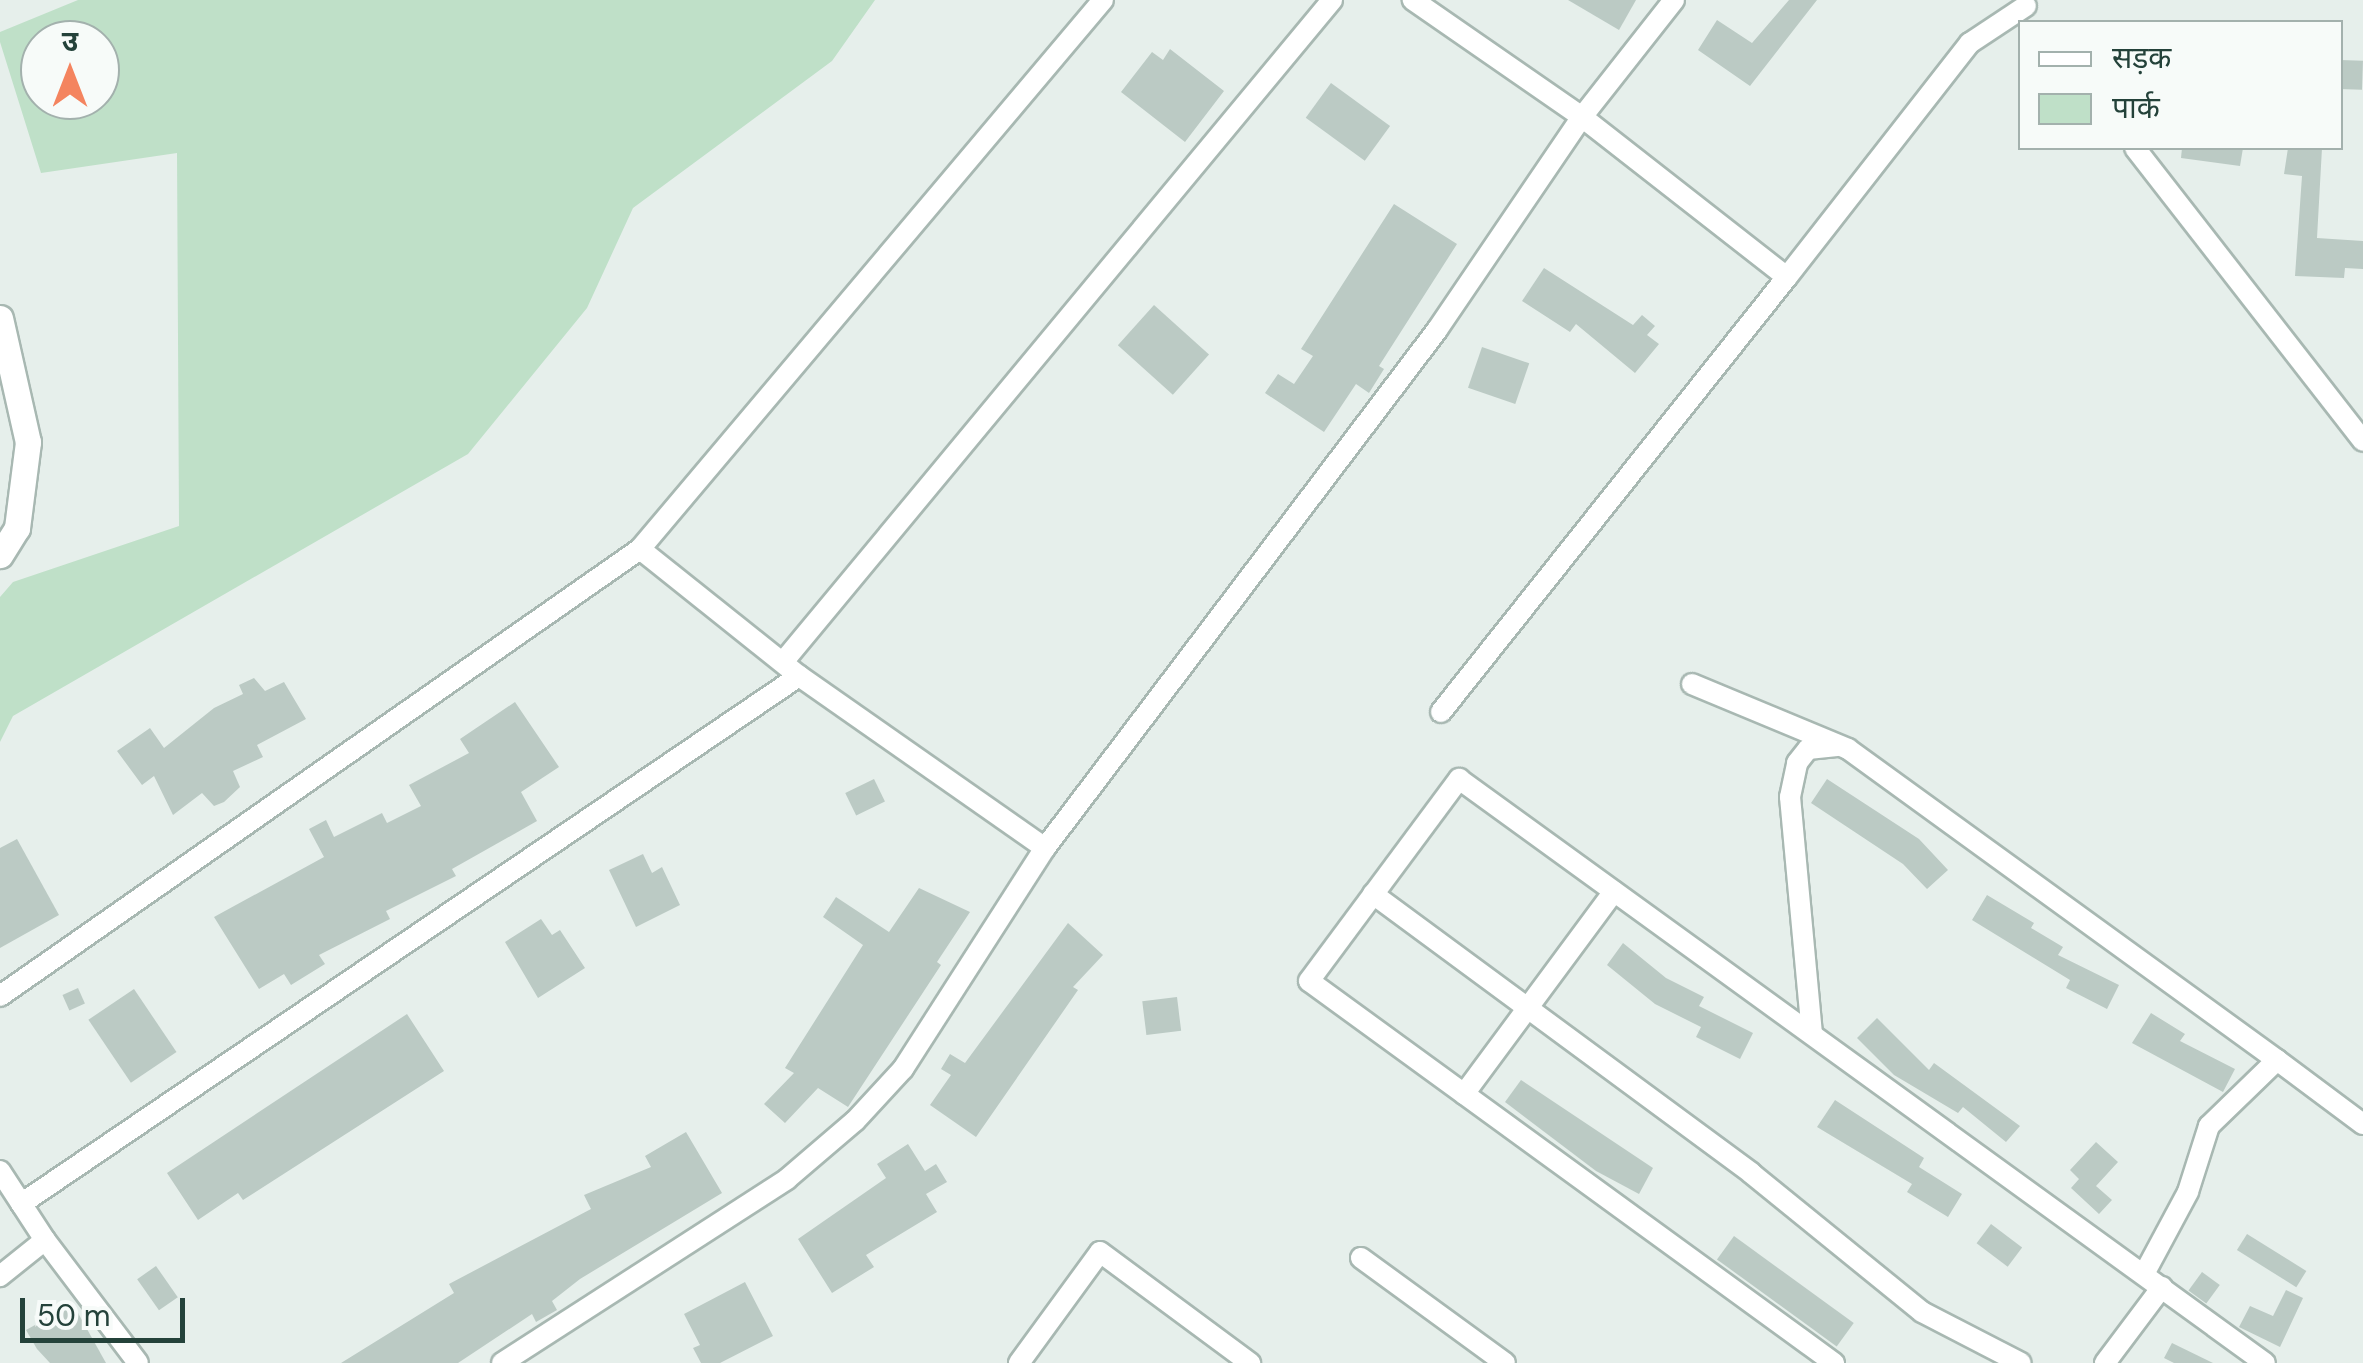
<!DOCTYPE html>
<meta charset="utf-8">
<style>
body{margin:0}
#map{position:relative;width:2363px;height:1363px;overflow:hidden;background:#e6efeb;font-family:"DM Sans","Noto Sans Devanagari",sans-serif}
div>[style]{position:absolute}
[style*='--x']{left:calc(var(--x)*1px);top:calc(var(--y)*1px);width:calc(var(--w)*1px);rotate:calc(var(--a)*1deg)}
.green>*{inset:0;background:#bfe0c8}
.building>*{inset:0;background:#bbcac4;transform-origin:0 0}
.roads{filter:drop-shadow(2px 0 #a8b8b2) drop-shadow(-2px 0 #a8b8b2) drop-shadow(0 2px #a8b8b2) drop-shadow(0 -2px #a8b8b2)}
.minor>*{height:20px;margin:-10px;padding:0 10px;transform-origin:10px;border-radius:10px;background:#fff}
.tertiary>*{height:25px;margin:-12.5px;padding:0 12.5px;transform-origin:12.5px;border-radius:12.5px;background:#fff}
span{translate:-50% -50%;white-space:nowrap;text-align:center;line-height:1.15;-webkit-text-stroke:9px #f7fbf9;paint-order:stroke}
.legend{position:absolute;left:2018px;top:20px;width:325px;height:130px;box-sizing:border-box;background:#f7fbf9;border:2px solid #a3b1ad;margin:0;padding:12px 18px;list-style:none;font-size:30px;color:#24423a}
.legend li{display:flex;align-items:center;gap:20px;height:50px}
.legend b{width:50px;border:2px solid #a3b1ad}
.north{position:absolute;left:20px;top:20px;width:100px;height:100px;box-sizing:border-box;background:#f7fbf9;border:2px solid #a3b1ad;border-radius:50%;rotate:0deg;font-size:28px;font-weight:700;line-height:40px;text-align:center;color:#24423a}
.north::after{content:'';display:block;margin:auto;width:35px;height:45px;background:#f4845f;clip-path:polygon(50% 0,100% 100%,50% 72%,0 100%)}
.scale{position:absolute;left:20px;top:1298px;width:165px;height:45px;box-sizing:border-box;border:5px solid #24423a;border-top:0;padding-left:12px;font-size:30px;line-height:35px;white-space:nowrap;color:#24423a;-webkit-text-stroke:8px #f7fbf9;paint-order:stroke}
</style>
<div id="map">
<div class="green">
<div style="clip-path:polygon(evenodd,78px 0,875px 0,832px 61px,633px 208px,587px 308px,468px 454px,13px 716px,0 742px,0 597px,13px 582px,179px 526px,177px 153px,41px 173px,0 42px,0 32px,78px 0,40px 40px,100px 40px,100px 100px,40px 100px,40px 40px)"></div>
</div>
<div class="building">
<div style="clip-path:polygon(1568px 0,1636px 0,1619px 30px)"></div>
<div style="clip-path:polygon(1789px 0,1817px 0,1750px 86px,1698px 50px,1717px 20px,1752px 43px)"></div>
<div style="clip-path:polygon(1170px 49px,1224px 91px,1185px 142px,1121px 92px,1152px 52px,1163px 60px)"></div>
<div style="left:2340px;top:60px;width:23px;height:29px;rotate:2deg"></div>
<div style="left:1331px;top:83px;width:73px;height:43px;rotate:36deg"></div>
<div style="clip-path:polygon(2182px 148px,2243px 148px,2240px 166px,2181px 158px)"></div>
<div style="clip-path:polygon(2288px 148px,2322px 148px,2317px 238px,2363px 241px,2363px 269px,2345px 268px,2344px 278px,2295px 276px,2302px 176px,2284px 174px)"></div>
<div style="clip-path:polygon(1394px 204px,1457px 244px,1379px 366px,1384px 369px,1369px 393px,1356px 384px,1324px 432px,1265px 393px,1278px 374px,1294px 384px,1313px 356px,1301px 349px)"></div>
<div style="clip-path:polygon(1544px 268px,1633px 325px,1642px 315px,1655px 326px,1647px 335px,1659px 344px,1635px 373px,1576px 324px,1570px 332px,1522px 301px)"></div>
<div style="left:1154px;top:305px;width:74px;height:54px;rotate:42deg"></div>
<div style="left:1482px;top:347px;width:50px;height:43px;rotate:19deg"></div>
<div style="clip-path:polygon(254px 678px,265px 691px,284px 682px,306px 719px,257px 745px,263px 757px,233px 771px,240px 787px,224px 802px,214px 806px,202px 793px,173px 815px,154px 776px,142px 785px,117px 751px,150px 728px,164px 748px,214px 708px,243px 694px,239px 685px)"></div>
<div style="clip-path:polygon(515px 702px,559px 767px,521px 792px,537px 821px,452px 869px,456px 876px,386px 911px,390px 919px,319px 955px,325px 964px,291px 985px,284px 974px,259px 989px,214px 917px,324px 857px,309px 829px,326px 820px,334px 837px,382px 813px,387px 823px,421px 806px,409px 785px,469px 753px,460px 739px)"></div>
<div style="left:874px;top:779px;width:25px;height:32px;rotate:64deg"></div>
<div style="clip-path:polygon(1827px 779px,1919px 839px,1948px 870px,1927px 889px,1903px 864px,1811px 803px)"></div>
<div style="clip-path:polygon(17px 839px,59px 915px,0 948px,0 848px)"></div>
<div style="clip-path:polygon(643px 854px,652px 873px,662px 867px,680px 905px,636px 927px,609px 870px)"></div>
<div style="clip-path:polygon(919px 888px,970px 912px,937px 962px,941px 965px,848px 1107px,818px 1088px,785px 1123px,764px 1104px,794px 1073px,785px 1068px,863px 945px,823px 917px,836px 897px,889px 932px)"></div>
<div style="clip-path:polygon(1987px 895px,2034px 923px,2031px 928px,2063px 947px,2058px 955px,2119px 985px,2107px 1009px,2066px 988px,2070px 980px,1972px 920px)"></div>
<div style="clip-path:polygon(541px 919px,552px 935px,560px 930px,585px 968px,538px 998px,505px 942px)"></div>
<div style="clip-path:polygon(1068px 923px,1103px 955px,1073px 987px,1078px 990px,976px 1137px,930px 1105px,951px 1075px,941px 1069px,950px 1054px,965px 1063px)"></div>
<div style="clip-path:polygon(1623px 943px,1666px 978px,1704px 997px,1699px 1006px,1753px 1033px,1740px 1059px,1696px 1037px,1701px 1027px,1655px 1004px,1607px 965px)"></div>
<div style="left:78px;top:988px;width:17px;height:17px;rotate:66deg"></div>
<div style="left:134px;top:989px;width:76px;height:55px;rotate:56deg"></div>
<div style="left:1177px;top:997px;width:34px;height:35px;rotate:83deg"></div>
<div style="clip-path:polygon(2151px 1013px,2185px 1034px,2180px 1041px,2235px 1069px,2223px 1092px,2132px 1043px)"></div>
<div style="clip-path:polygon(407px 1014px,444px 1071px,243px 1200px,238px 1193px,198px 1220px,167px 1173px)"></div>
<div style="clip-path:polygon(1877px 1018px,1929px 1070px,1934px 1063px,2020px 1126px,2006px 1142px,1963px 1107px,1958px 1113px,1894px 1075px,1857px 1038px)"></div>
<div style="clip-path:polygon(1521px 1080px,1653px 1168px,1639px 1194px,1596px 1171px,1505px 1102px)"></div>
<div style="clip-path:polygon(1835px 1100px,1924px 1158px,1919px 1167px,1962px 1194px,1948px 1217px,1907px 1192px,1912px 1184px,1817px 1127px)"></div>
<div style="clip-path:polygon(686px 1132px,722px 1193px,580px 1279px,552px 1301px,557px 1310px,536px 1322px,532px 1314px,458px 1363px,341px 1363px,454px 1293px,449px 1284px,591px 1209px,584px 1195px,651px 1167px,645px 1156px)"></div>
<div style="clip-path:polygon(2096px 1142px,2118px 1162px,2096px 1186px,2112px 1200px,2099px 1214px,2071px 1188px,2079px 1179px,2070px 1170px)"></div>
<div style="clip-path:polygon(908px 1144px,925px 1171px,936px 1164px,947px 1182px,926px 1194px,937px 1212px,866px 1255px,874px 1267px,832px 1293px,798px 1239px,886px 1178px,877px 1164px)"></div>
<div style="left:1991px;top:1224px;width:39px;height:24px;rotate:37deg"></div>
<div style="left:2247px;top:1234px;width:70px;height:19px;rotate:32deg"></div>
<div style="left:1734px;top:1236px;width:148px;height:29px;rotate:36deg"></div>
<div style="left:156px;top:1266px;width:38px;height:23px;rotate:55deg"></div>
<div style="left:2202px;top:1272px;width:22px;height:23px;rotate:36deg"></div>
<div style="clip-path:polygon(745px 1282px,773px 1336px,720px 1363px,701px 1363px,693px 1348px,700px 1345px,684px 1314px)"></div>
<div style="clip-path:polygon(2286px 1290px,2303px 1298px,2280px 1347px,2239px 1327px,2250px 1306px,2273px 1316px)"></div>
<div style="clip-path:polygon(73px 1304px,106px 1363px,50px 1363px,37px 1349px,26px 1330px)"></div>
<div style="clip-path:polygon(2172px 1343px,2213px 1363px,2174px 1363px,2164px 1358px)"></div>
</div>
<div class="roads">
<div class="minor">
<div style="--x:1674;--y:0;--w:149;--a:128.2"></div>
<div style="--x:1582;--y:117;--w:260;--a:38"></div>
<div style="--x:1787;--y:277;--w:297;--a:-52"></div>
<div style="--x:1970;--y:43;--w:67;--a:-33.5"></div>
<div style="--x:2135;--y:148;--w:371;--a:52.1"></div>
<div style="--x:640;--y:549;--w:718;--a:-49.86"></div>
<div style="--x:783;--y:662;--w:860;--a:-50.33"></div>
<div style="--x:1692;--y:684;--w:169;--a:22.6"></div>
<div style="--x:1848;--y:749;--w:530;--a:35.94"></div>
<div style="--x:2277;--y:1060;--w:95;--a:135.9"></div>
<div style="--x:2209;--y:1126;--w:69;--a:107.7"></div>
<div style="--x:2188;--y:1192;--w:93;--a:118.2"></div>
<div style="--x:1441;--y:712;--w:556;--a:-51.5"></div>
<div style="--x:1045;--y:848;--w:650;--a:-52.88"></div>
<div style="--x:1437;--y:330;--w:258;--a:-55.8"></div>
<div style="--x:1582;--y:117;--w:206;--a:-145.3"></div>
<div style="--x:1373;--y:894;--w:470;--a:36.4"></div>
<div style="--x:1751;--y:1173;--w:220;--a:39.1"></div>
<div style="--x:1922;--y:1312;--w:111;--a:27.3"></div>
<div style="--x:0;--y:996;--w:781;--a:-34.93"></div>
<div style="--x:640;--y:549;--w:203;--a:38.6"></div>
<div style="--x:799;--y:676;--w:940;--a:145.84"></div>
<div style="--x:1812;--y:1034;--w:238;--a:-95.3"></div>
<div style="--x:1790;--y:797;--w:35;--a:-78"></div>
<div style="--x:1797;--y:763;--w:18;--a:-52"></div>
<div style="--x:1808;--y:749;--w:29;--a:-6"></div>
<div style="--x:2277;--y:1060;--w:107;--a:36.7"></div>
<div style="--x:1464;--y:1094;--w:252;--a:-53.5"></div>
<div style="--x:0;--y:1171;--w:82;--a:56.9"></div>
<div style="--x:45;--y:1240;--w:58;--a:141.3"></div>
<div style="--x:45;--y:1240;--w:154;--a:52.9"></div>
<div style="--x:1361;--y:1258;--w:178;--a:36.1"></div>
<div style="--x:502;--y:1363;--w:339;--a:-32.8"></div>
<div style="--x:787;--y:1179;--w:89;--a:-40.5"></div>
<div style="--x:855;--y:1121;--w:71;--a:-47.3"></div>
<div style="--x:903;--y:1069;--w:263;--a:-57.3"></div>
<div style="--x:1045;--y:848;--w:300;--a:-145"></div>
<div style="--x:1019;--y:1363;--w:137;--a:-53.9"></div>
<div style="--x:1100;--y:1252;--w:187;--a:36.5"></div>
<div style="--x:1834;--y:1363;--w:649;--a:-143.96"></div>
<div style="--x:1309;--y:981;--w:252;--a:-53.4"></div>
<div style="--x:1459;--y:779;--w:995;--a:35.93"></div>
<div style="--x:2105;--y:1363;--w:95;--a:-53.1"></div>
</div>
<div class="tertiary">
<div style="--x:0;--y:318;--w:127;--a:77.3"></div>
<div style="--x:28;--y:442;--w:87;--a:97.3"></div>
<div style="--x:17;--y:528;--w:32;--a:122"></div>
</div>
</div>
<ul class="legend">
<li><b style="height:12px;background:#fff"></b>सड़क</li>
<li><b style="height:28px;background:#bfe0c8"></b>पार्क</li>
</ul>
<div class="north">उ</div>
<div class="scale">50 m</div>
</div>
